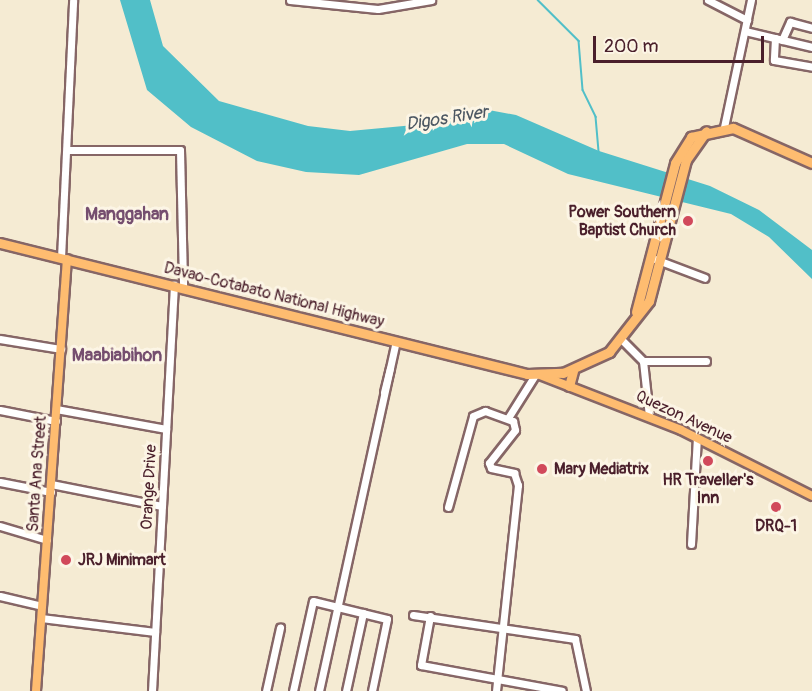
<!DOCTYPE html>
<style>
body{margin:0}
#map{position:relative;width:812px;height:691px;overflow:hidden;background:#f5ebd3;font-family:Pangolin,sans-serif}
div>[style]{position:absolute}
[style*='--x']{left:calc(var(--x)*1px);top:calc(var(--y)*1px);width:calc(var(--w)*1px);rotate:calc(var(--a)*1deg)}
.water>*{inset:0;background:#51bfc8}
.stream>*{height:1.5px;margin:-0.75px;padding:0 0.75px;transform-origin:0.75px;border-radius:0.75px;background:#51bfc8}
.roads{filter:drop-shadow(2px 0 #866666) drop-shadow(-2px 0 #866666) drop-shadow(0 2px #866666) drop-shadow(0 -2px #866666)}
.minor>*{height:7px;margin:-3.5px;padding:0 3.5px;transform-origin:3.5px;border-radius:3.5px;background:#fff}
.major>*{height:8px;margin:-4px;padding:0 4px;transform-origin:4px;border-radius:4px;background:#febc70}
.highway>*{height:9px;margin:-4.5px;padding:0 4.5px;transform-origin:4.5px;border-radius:4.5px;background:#febc70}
.dots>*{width:16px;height:16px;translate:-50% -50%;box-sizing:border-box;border:3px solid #fcf5e5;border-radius:50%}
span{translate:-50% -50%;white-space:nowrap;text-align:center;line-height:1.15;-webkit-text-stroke:6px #fcf5e5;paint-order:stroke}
.poi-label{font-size:16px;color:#4a1f2b;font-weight:700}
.right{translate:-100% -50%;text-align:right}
.left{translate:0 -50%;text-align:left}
.street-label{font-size:16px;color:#4a1f2b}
.water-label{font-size:18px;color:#4c5762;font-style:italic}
.neighbourhood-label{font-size:18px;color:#754e6f;font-weight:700}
.scale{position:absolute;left:593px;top:36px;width:171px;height:27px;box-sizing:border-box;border:3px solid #4a1f2b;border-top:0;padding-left:8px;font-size:18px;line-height:21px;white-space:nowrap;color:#4a1f2b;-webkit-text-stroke:4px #fcf5e5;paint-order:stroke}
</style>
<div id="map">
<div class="water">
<div style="clip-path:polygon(120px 0,150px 0,163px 46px,219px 101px,308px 126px,350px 131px,425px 124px,478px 108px,516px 115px,599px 151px,710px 186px,759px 210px,812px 250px,812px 279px,769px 237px,731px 214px,568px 174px,504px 144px,467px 144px,359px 175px,306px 172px,257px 161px,191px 127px,147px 90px)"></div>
</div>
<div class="stream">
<div style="--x:538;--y:0;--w:58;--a:45"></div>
<div style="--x:579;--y:41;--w:49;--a:85.3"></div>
<div style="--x:583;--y:90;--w:30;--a:64"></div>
<div style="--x:596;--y:117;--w:36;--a:85"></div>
</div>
<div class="roads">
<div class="minor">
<div style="--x:290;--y:0;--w:88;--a:5.8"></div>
<div style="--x:378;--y:9;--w:54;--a:-9.6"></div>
<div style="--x:708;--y:0;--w:44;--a:27.1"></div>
<div style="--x:745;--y:31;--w:69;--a:13.4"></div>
<div style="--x:775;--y:38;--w:22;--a:93"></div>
<div style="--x:774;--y:60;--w:39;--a:10"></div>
<div style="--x:782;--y:40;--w:20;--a:-66"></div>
<div style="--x:790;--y:22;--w:23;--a:15"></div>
<div style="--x:724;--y:127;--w:130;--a:-78"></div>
<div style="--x:67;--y:150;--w:113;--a:0"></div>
<div style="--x:180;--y:150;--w:137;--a:88.7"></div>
<div style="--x:61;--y:258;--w:258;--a:-87.3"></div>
<div style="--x:655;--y:259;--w:53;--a:20.8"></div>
<div style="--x:0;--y:339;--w:62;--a:9.3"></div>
<div style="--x:621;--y:339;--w:31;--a:45"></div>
<div style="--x:643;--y:361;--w:63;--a:0"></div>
<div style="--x:643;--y:361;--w:55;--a:83.8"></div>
<div style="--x:384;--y:392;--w:25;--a:-76"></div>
<div style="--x:56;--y:409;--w:112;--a:10.3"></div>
<div style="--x:0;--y:410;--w:57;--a:11.1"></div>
<div style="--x:508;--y:418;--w:51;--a:-57.9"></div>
<div style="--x:0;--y:482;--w:52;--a:11.1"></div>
<div style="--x:51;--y:484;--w:113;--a:11.2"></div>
<div style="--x:448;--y:507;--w:94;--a:-74.6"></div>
<div style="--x:473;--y:416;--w:13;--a:-23"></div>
<div style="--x:485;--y:411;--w:30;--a:20"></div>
<div style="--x:513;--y:421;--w:9;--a:77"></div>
<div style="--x:515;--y:430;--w:42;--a:128.2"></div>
<div style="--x:489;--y:463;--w:5;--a:68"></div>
<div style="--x:491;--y:468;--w:24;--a:12"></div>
<div style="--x:514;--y:473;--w:13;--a:72"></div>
<div style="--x:518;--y:485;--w:207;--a:96.1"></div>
<div style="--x:0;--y:526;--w:49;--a:16.6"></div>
<div style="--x:691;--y:544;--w:106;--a:-86.8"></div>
<div style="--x:0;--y:596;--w:43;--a:13.4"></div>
<div style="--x:413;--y:615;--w:164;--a:8.4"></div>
<div style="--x:575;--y:639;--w:53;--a:78.1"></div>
<div style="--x:430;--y:616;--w:50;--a:100.4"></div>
<div style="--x:421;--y:665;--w:143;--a:10.4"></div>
<div style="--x:41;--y:618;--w:115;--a:7"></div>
<div style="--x:152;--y:691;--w:407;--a:-86.9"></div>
<div style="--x:266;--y:691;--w:65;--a:-77.5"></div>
<div style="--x:293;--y:691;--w:92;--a:-77.5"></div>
<div style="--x:313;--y:601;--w:76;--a:13.7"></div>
<div style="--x:387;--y:619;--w:74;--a:101.8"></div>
<div style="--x:319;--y:691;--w:358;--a:-77.6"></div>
<div style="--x:346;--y:691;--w:80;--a:-77.7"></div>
</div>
<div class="major">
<div style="--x:540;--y:375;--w:151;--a:21.3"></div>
<div style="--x:681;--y:430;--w:147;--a:26.7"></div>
<div style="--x:36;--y:691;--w:433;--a:-85.9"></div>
</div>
<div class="highway">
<div style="--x:0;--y:243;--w:543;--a:13.96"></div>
<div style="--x:527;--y:374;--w:36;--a:-2"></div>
<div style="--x:563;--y:373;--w:51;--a:-24.5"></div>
<div style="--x:609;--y:352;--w:65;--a:-51.9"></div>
<div style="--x:649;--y:301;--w:146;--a:-75.3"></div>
<div style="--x:686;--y:160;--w:35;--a:-55"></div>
<div style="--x:636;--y:312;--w:154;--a:-75.3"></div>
<div style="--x:675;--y:163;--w:31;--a:-58"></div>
<div style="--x:691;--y:137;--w:43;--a:-12.1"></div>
<div style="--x:733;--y:128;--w:86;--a:23.9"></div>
<div style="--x:569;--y:386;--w:16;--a:-75"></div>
</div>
</div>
<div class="dots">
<div style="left:688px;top:221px;background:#d1495b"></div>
<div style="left:708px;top:461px;background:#d1495b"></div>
<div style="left:542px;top:469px;background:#d1495b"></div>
<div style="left:776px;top:507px;background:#d1495b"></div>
<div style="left:66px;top:560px;background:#d1495b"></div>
</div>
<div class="poi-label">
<span class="right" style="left:676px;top:221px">Power Southern<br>Baptist Church</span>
<span class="left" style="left:554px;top:469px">Mary Mediatrix</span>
<span style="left:708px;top:489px">HR Traveller's<br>Inn</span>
<span style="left:776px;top:526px">DRQ-1</span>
<span class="left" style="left:78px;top:560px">JRJ Minimart</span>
</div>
<div class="street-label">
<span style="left:274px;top:295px;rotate:14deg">Davao-Cotabato National Highway</span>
<span style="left:684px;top:417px;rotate:25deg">Quezon Avenue</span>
<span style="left:37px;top:474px;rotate:-86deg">Santa Ana Street</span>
<span style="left:149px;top:487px;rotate:-87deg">Orange Drive</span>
</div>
<div class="water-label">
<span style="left:447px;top:119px;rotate:-9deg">Digos River</span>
</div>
<div class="neighbourhood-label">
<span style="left:127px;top:215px">Manggahan</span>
<span style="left:117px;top:356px">Maabiabihon</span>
</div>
<div class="scale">200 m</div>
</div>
